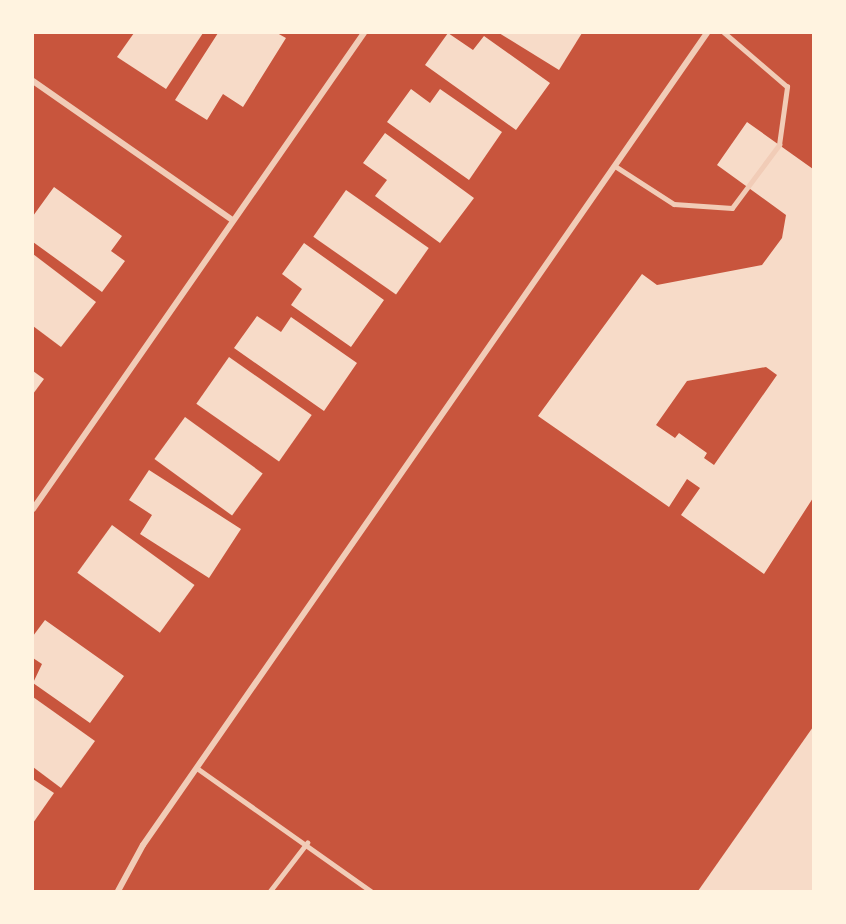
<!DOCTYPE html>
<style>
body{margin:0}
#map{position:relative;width:846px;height:924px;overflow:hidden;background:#c8553d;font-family:"Nunito Sans",sans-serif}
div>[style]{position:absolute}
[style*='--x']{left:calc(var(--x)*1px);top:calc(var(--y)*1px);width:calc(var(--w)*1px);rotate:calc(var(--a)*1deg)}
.building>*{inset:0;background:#f7dbc8;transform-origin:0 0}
.service>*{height:4.5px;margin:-2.25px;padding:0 2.25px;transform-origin:2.25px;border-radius:2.25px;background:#f1ccb7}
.minor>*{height:6px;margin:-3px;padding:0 3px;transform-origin:3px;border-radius:3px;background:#f1ccb7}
span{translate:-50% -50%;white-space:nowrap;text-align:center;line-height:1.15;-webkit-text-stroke:6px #fff3e0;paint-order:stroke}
.frame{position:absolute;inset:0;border:34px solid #fff3e0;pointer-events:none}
</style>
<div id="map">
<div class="building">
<div style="clip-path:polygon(134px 33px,203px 33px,166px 89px,117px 57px)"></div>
<div style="clip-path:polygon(218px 33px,277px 33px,286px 38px,243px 107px,223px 94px,207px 120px,175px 100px)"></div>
<div style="clip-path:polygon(448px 33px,473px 50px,484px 36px,550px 83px,516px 130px,425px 65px)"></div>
<div style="clip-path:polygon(499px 33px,582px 33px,559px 70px)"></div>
<div style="clip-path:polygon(411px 89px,430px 103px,440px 89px,502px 132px,469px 180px,387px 122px)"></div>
<div style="clip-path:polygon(evenodd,747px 122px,813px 169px,813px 498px,764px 574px,681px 515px,700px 488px,687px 479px,669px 507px,538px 416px,642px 274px,657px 285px,762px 265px,782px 238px,786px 215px,717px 165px,747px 122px,766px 367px,777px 375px,714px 465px,704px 458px,707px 453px,679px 433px,675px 438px,656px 425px,687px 381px,766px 367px)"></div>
<div style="clip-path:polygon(385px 133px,474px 198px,440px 243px,375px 196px,387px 180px,363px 163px)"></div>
<div style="clip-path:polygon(54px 187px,122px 236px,111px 251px,125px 261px,102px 292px,33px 242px,33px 216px)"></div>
<div style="left:346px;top:190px;width:101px;height:57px;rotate:35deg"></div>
<div style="clip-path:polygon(304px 243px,384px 300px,351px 347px,291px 305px,302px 289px,282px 274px)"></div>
<div style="clip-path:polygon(33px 254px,96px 302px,61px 347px,33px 326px)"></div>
<div style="clip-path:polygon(257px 316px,281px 332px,291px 317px,357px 363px,324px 411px,234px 348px)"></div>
<div style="left:229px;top:357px;width:101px;height:57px;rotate:35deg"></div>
<div style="clip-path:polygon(33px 371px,44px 379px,33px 394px)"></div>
<div style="left:185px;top:417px;width:96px;height:52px;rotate:36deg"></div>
<div style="clip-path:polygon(149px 470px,241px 529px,209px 578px,140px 534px,152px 515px,129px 500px)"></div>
<div style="left:112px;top:525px;width:102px;height:59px;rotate:36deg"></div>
<div style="clip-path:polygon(45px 620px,124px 676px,90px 723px,33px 683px,42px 664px,33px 658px,33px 636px)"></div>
<div style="clip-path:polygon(33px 697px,95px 741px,61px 788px,33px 767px)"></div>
<div style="clip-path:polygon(813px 727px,813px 891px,698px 891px)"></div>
<div style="clip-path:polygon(33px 779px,54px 793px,33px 823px)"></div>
</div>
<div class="service">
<div style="--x:615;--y:166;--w:70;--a:32.8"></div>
<div style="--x:674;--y:204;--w:58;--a:3.9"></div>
<div style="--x:732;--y:208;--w:79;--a:-53.3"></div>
<div style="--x:779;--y:145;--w:59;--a:-82.1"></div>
<div style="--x:787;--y:87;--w:83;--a:-139.4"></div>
<div style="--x:197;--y:768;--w:213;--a:35.3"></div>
<div style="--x:270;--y:891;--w:61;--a:-52.4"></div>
</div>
<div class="minor">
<div style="--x:33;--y:81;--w:243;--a:34.9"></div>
<div style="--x:33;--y:509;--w:580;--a:-55.19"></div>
<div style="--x:118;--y:891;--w:52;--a:-61.5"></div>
<div style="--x:143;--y:845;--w:989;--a:-55.22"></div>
</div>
<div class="frame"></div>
</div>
